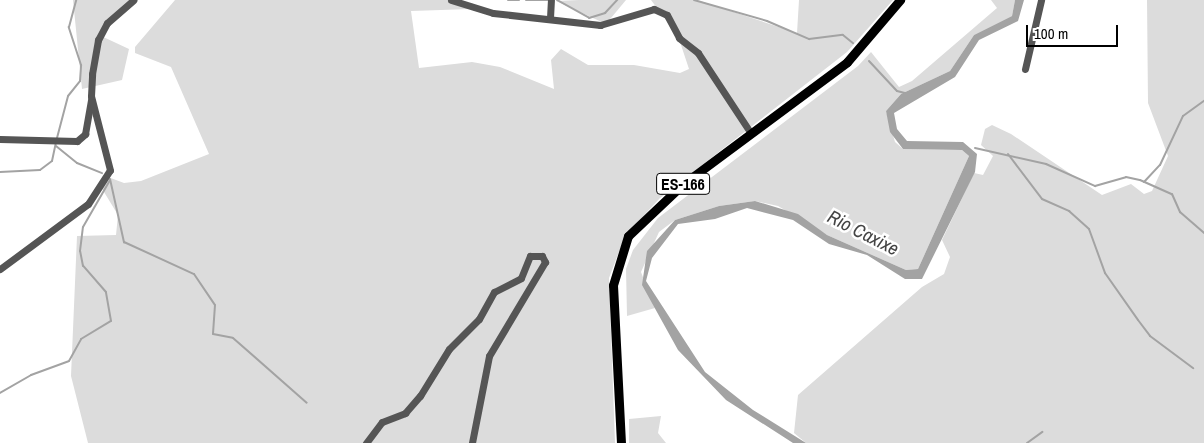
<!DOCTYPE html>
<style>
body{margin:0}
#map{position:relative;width:1204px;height:443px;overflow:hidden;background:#fff;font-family:"Archivo Narrow",sans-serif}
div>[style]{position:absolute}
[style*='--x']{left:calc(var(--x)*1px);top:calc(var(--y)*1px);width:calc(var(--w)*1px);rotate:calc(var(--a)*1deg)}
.green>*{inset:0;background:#dcdcdc}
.water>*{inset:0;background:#a3a3a3}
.stream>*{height:2px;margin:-1px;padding:0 1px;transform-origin:1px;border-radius:1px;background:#a3a3a3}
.minor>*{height:7px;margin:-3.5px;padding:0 3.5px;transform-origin:3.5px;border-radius:3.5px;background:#555}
.major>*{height:9px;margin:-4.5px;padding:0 4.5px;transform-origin:4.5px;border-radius:4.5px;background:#000}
span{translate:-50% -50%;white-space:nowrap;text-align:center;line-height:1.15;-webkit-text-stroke:5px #fff;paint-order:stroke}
.shield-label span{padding:1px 4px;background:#fff;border:1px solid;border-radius:4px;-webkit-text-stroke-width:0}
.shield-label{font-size:16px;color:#000;font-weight:700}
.water-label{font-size:19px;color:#444;font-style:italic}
.scale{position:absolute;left:1026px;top:25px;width:92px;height:22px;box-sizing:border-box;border:2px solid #000;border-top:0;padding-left:6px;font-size:15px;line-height:18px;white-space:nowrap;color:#000;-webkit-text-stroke:4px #fff;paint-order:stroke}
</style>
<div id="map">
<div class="green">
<div style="clip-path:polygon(73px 0,134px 0,99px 35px,129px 49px,122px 80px,82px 89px)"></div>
<div style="clip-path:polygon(175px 0,449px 0,471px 9px,411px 11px,419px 68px,472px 62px,500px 67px,554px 89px,551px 60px,561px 49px,588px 65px,634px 65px,680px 73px,689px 69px,678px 36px,651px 0,697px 0,797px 33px,799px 0,893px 0,847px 52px,660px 198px,625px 236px,609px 278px,615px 443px,88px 443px,71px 376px,77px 236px,116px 235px,118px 215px,101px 187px,108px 177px,124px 183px,141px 181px,209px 154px,171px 67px,135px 53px,135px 47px)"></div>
<div style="clip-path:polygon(626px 0,606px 24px,556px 1px,579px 0)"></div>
<div style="clip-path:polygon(991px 0,1015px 0,1012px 16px,974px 35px,950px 71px,901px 94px,886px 111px,895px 142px,903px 149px,962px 150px,969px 156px,918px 269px,906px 270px,827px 235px,778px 206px,755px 201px,719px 206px,675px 220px,659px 232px,641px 272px,655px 308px,627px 316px,626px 269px,633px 250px,658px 218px,858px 66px,871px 52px,899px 87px,912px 81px,997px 8px)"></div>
<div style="clip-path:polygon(1147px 0,1204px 0,1204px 443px,806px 443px,794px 433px,798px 395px,922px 287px,944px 274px,950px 257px,942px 240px,974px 173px,983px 175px,993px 156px,981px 145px,985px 129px,992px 125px,1011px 134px,1102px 195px,1131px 184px,1144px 194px,1152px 191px,1168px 156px,1148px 103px)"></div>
<div style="clip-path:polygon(661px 416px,658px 433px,666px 443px,629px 443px,629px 419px)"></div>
</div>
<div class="water">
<div style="clip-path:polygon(1015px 0,1024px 0,1018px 21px,979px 40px,955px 77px,894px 113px,897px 129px,907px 141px,963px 142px,977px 154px,975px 172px,922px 279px,905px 279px,867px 255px,829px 244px,793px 220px,747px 208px,715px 219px,678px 224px,652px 258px,646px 281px,705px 372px,753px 410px,806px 443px,793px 443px,726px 400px,678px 350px,642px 285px,647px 251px,675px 220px,719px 206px,755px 201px,798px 214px,827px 235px,906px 270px,918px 269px,969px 156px,962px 150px,903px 149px,890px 132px,886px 111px,901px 94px,950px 71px,974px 35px,1012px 16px)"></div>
</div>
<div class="stream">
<div style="--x:508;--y:0;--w:11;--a:0"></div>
<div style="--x:526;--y:0;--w:22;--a:0"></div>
<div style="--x:557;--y:0;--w:37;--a:29"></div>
<div style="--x:589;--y:18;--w:17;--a:-17"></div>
<div style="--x:605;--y:13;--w:18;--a:-47"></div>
<div style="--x:694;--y:0;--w:76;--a:16"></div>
<div style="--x:767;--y:21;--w:46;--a:23.2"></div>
<div style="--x:809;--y:39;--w:34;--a:-7"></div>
<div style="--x:843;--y:35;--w:13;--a:39"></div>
<div style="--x:869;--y:61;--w:41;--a:47"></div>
<div style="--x:897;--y:91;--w:8;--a:14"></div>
<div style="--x:57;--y:138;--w:43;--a:-75.3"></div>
<div style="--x:68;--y:96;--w:19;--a:-51"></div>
<div style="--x:80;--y:81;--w:16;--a:-86"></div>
<div style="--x:81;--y:65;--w:40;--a:-108"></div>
<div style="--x:69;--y:27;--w:28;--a:-75"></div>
<div style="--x:56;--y:146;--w:27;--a:39"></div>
<div style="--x:77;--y:163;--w:27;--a:22"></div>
<div style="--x:975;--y:148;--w:73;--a:12.7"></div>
<div style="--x:1046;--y:164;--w:54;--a:24.2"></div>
<div style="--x:1095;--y:186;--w:32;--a:-16"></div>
<div style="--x:1126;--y:177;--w:14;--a:12"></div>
<div style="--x:1140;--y:180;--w:35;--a:24"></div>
<div style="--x:1172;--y:194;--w:20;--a:66"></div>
<div style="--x:1180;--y:212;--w:32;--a:41"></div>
<div style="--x:1008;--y:154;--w:56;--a:52.9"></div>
<div style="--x:1042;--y:199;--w:30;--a:24"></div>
<div style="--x:1069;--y:211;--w:27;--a:42"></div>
<div style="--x:1089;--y:229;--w:47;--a:70"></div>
<div style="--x:1105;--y:273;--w:57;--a:54.9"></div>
<div style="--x:1138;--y:320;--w:20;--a:53"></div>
<div style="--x:1150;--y:336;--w:54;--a:36.7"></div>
<div style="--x:0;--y:172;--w:40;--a:-2.9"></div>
<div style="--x:40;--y:170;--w:15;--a:-37"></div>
<div style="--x:52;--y:161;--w:19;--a:-78"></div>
<div style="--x:110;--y:179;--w:65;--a:77.5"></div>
<div style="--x:124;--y:242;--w:77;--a:24.6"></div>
<div style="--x:194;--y:274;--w:37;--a:56"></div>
<div style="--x:215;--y:305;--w:29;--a:94"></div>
<div style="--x:213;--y:334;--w:20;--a:11"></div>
<div style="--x:233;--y:338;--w:98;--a:41.3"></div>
<div style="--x:1144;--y:182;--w:23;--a:-47"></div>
<div style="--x:1160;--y:165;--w:54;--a:-64.9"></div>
<div style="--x:1183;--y:116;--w:26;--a:-36"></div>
<div style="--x:0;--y:393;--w:36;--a:-30"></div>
<div style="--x:31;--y:375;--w:40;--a:-20.2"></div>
<div style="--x:69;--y:361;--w:25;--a:-61"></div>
<div style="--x:81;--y:339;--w:35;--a:-31"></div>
<div style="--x:111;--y:321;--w:29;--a:-100"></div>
<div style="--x:106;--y:292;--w:35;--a:-131"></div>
<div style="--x:83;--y:266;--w:15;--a:-101"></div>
<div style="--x:80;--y:251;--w:24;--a:-83"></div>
<div style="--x:83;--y:227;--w:54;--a:-60.1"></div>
<div style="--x:1027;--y:443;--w:19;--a:-36"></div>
</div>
<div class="minor">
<div style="--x:451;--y:0;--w:44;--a:17.2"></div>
<div style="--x:493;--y:13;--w:108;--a:6.4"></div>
<div style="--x:600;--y:25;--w:56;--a:-16.5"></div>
<div style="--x:654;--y:9;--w:14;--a:25"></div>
<div style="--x:667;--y:15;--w:26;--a:62"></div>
<div style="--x:679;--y:38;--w:24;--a:38"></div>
<div style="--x:698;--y:53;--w:95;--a:56.6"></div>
<div style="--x:550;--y:18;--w:18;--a:-87"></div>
<div style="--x:1025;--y:69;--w:71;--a:-76.9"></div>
<div style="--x:0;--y:139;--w:77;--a:1.5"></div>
<div style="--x:77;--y:141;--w:11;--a:-41"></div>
<div style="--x:85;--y:134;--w:35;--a:-80"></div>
<div style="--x:0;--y:269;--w:109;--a:-36.5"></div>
<div style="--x:88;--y:204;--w:40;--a:-57.1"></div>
<div style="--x:110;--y:170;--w:76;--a:-104.4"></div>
<div style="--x:91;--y:96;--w:22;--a:-87"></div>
<div style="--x:92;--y:74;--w:35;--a:-80"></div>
<div style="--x:98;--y:40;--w:19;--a:-62"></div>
<div style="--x:107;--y:23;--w:35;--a:-41"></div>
<div style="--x:366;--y:443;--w:26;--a:-53"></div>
<div style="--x:382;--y:422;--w:25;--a:-21"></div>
<div style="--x:405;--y:413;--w:23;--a:-49"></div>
<div style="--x:420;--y:396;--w:55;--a:-58.3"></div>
<div style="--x:449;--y:349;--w:42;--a:-45"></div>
<div style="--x:479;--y:319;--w:31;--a:-61"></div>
<div style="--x:494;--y:292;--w:30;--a:-27"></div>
<div style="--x:521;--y:278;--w:24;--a:-68"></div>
<div style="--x:530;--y:256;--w:12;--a:0"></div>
<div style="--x:542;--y:256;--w:7;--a:63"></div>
<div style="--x:545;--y:262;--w:109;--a:120.8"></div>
<div style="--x:489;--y:356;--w:89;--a:101.1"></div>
</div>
<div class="major">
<div style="--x:621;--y:443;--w:158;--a:-92.9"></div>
<div style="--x:613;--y:285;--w:51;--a:-73"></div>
<div style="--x:628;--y:236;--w:76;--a:-43.4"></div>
<div style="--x:683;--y:184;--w:204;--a:-36.6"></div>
<div style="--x:847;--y:62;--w:82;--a:-49.5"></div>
</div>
<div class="shield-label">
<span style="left:683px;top:184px">ES-166</span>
</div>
<div class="water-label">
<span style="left:863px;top:233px;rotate:27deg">Rio Caxixe</span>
</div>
<div class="scale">100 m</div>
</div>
